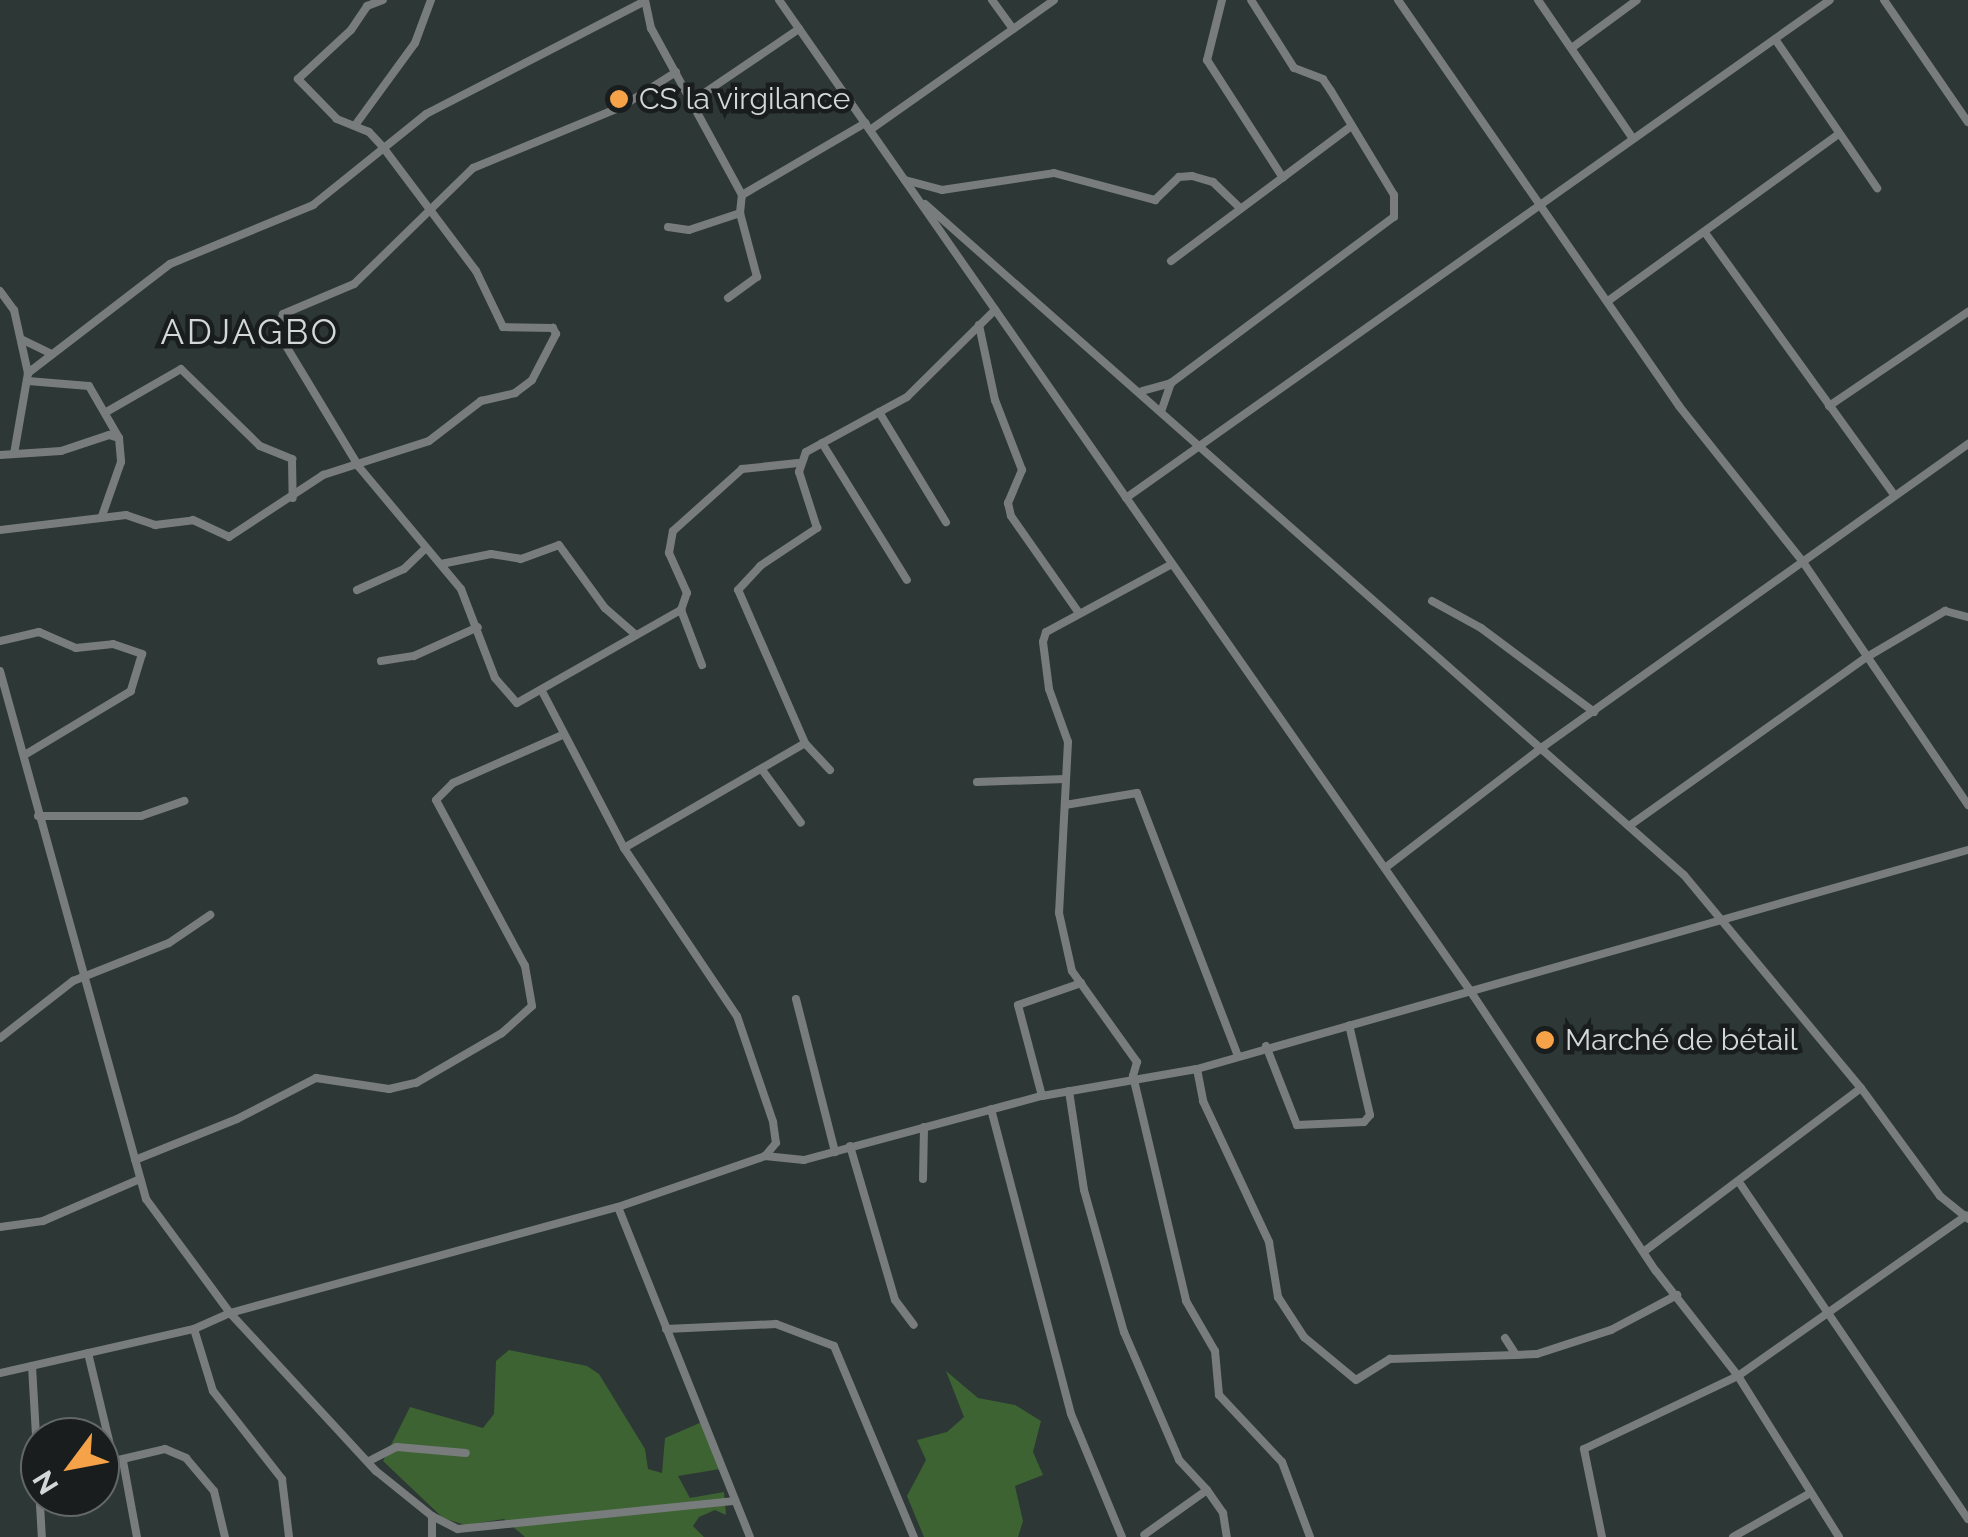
<!DOCTYPE html>
<meta charset="utf-8">
<style>
body{margin:0}
#map{position:relative;width:1968px;height:1537px;overflow:hidden;background:#2d3736;font-family:Raleway,sans-serif}
div>[style]{position:absolute}
[style*='--x']{left:calc(var(--x)*1px);top:calc(var(--y)*1px);width:calc(var(--w)*1px);rotate:calc(var(--a)*1deg)}
.green>*{inset:0;background:#3d6332}
.street>*{height:8px;margin:-4px;padding:0 4px;transform-origin:4px;border-radius:4px;background:#787c7d}
.dots>*{width:28px;height:28px;translate:-50% -50%;box-sizing:border-box;border:5px solid #191d1d;border-radius:50%}
span{translate:-50% -50%;white-space:nowrap;text-align:center;line-height:1.15;-webkit-text-stroke:9px #191d1d;paint-order:stroke}
.poi-label{font-size:30px;color:#d2d7d7}
.left{translate:0 -50%;text-align:left}
.quarter-label{font-size:35px;color:#d2d7d7;letter-spacing:2.5px}
.north{position:absolute;left:20px;top:1417px;width:100px;height:100px;box-sizing:border-box;background:#191d1d;border:2px solid #636767;border-radius:50%;rotate:238deg;font-size:28px;font-weight:700;line-height:40px;text-align:center;color:#d2d7d7}
.north::after{content:'';display:block;margin:auto;width:35px;height:45px;background:#f6a248;clip-path:polygon(50% 0,100% 100%,50% 72%,0 100%)}
</style>
<div id="map">
<div class="green">
<div style="clip-path:polygon(509px 1350px,587px 1366px,599px 1374px,645px 1449px,648px 1469px,662px 1473px,665px 1438px,702px 1422px,720px 1469px,678px 1476px,690px 1498px,724px 1492px,726px 1515px,715px 1510px,699px 1517px,693px 1526px,704px 1537px,525px 1537px,504px 1519px,465px 1525px,443px 1518px,383px 1461px,410px 1407px,483px 1428px,494px 1414px,496px 1361px)"></div>
<div style="clip-path:polygon(946px 1371px,978px 1398px,1015px 1405px,1041px 1421px,1033px 1452px,1043px 1475px,1015px 1486px,1023px 1521px,1018px 1537px,924px 1537px,919px 1525px,907px 1496px,926px 1460px,917px 1440px,947px 1432px,964px 1417px)"></div>
</div>
<div class="street">
<div style="--x:645;--y:0;--w:29;--a:78"></div>
<div style="--x:651;--y:28;--w:190;--a:61.4"></div>
<div style="--x:742;--y:195;--w:143;--a:-30.3"></div>
<div style="--x:779;--y:0;--w:1206;--a:55.1"></div>
<div style="--x:1469;--y:989;--w:338;--a:56.5"></div>
<div style="--x:1656;--y:1271;--w:133;--a:52"></div>
<div style="--x:1738;--y:1376;--w:190;--a:57.9"></div>
<div style="--x:992;--y:0;--w:36;--a:54"></div>
<div style="--x:1222;--y:0;--w:62;--a:104"></div>
<div style="--x:1207;--y:60;--w:140;--a:57.2"></div>
<div style="--x:1398;--y:0;--w:494;--a:55.3"></div>
<div style="--x:1679;--y:406;--w:199;--a:51.5"></div>
<div style="--x:1803;--y:562;--w:294;--a:55.8"></div>
<div style="--x:1538;--y:0;--w:168;--a:55.6"></div>
<div style="--x:1884;--y:0;--w:148;--a:55.5"></div>
<div style="--x:1775;--y:39;--w:181;--a:55.6"></div>
<div style="--x:1573;--y:47;--w:79;--a:-36.3"></div>
<div style="--x:676;--y:72;--w:65;--a:147.5"></div>
<div style="--x:621;--y:107;--w:160;--a:157.6"></div>
<div style="--x:473;--y:168;--w:166;--a:135.7"></div>
<div style="--x:354;--y:284;--w:77;--a:157.1"></div>
<div style="--x:283;--y:314;--w:18;--a:109"></div>
<div style="--x:277;--y:331;--w:159;--a:58.9"></div>
<div style="--x:359;--y:467;--w:159;--a:50.1"></div>
<div style="--x:461;--y:589;--w:95;--a:69.1"></div>
<div style="--x:495;--y:678;--w:33;--a:49"></div>
<div style="--x:517;--y:703;--w:189;--a:-29.6"></div>
<div style="--x:681;--y:610;--w:18;--a:-71"></div>
<div style="--x:687;--y:593;--w:44;--a:-114.2"></div>
<div style="--x:669;--y:553;--w:22;--a:-80"></div>
<div style="--x:673;--y:531;--w:93;--a:-41.9"></div>
<div style="--x:742;--y:469;--w:56;--a:-6.1"></div>
<div style="--x:694;--y:100;--w:127;--a:-34.1"></div>
<div style="--x:356;--y:124;--w:100;--a:-53.9"></div>
<div style="--x:415;--y:43;--w:46;--a:-69.6"></div>
<div style="--x:870;--y:130;--w:225;--a:-35.2"></div>
<div style="--x:905;--y:180;--w:38;--a:15"></div>
<div style="--x:942;--y:190;--w:113;--a:-8.6"></div>
<div style="--x:1054;--y:173;--w:105;--a:15"></div>
<div style="--x:1155;--y:200;--w:33;--a:-44"></div>
<div style="--x:1179;--y:177;--w:13;--a:-4"></div>
<div style="--x:1192;--y:176;--w:22;--a:16"></div>
<div style="--x:1213;--y:182;--w:37;--a:44"></div>
<div style="--x:925;--y:204;--w:1013;--a:41.48"></div>
<div style="--x:1684;--y:875;--w:277;--a:50.3"></div>
<div style="--x:1861;--y:1088;--w:134;--a:53.8"></div>
<div style="--x:1940;--y:1196;--w:36;--a:39"></div>
<div style="--x:668;--y:227;--w:21;--a:8"></div>
<div style="--x:689;--y:230;--w:54;--a:-18.4"></div>
<div style="--x:1706;--y:234;--w:322;--a:54.2"></div>
<div style="--x:1171;--y:261;--w:222;--a:-36.8"></div>
<div style="--x:0;--y:291;--w:24;--a:54"></div>
<div style="--x:14;--y:310;--w:65;--a:77.5"></div>
<div style="--x:28;--y:373;--w:82;--a:99.8"></div>
<div style="--x:728;--y:298;--w:36;--a:-36"></div>
<div style="--x:757;--y:277;--w:66;--a:-104.9"></div>
<div style="--x:740;--y:213;--w:18;--a:-84"></div>
<div style="--x:1608;--y:301;--w:285;--a:-35.9"></div>
<div style="--x:979;--y:325;--w:77;--a:78"></div>
<div style="--x:995;--y:400;--w:75;--a:68.9"></div>
<div style="--x:1022;--y:470;--w:36;--a:113"></div>
<div style="--x:1008;--y:503;--w:13;--a:77"></div>
<div style="--x:1011;--y:516;--w:118;--a:55"></div>
<div style="--x:23;--y:340;--w:32;--a:26"></div>
<div style="--x:28;--y:373;--w:179;--a:-37.5"></div>
<div style="--x:170;--y:264;--w:155;--a:-22.4"></div>
<div style="--x:313;--y:205;--w:145;--a:-38.8"></div>
<div style="--x:426;--y:114;--w:244;--a:-27.3"></div>
<div style="--x:28;--y:381;--w:61;--a:4.7"></div>
<div style="--x:89;--y:386;--w:60;--a:60"></div>
<div style="--x:1142;--y:391;--w:30;--a:-15"></div>
<div style="--x:1829;--y:406;--w:168;--a:-34.1"></div>
<div style="--x:1162;--y:409;--w:28;--a:-71"></div>
<div style="--x:1171;--y:383;--w:278;--a:-36.7"></div>
<div style="--x:1394;--y:217;--w:22;--a:-90"></div>
<div style="--x:1394;--y:195;--w:122;--a:-121.2"></div>
<div style="--x:1331;--y:91;--w:14;--a:-124"></div>
<div style="--x:1323;--y:79;--w:31;--a:-159"></div>
<div style="--x:1294;--y:68;--w:80;--a:-122.3"></div>
<div style="--x:108;--y:411;--w:84;--a:-29.9"></div>
<div style="--x:181;--y:369;--w:110;--a:44.3"></div>
<div style="--x:260;--y:446;--w:35;--a:22"></div>
<div style="--x:292;--y:459;--w:39;--a:89"></div>
<div style="--x:879;--y:412;--w:129;--a:58.7"></div>
<div style="--x:822;--y:443;--w:161;--a:58.2"></div>
<div style="--x:0;--y:455;--w:61;--a:-3.8"></div>
<div style="--x:61;--y:451;--w:51;--a:-18.4"></div>
<div style="--x:109;--y:435;--w:10;--a:17"></div>
<div style="--x:119;--y:438;--w:24;--a:85"></div>
<div style="--x:121;--y:462;--w:57;--a:109.4"></div>
<div style="--x:1126;--y:498;--w:862;--a:-35.28"></div>
<div style="--x:0;--y:530;--w:127;--a:-6.8"></div>
<div style="--x:126;--y:515;--w:31;--a:19"></div>
<div style="--x:155;--y:525;--w:38;--a:-7"></div>
<div style="--x:193;--y:520;--w:40;--a:25"></div>
<div style="--x:229;--y:537;--w:113;--a:-33.4"></div>
<div style="--x:323;--y:475;--w:111;--a:-17.8"></div>
<div style="--x:429;--y:441;--w:66;--a:-37.6"></div>
<div style="--x:481;--y:401;--w:35;--a:-13"></div>
<div style="--x:515;--y:393;--w:21;--a:-37"></div>
<div style="--x:532;--y:380;--w:52;--a:-62.4"></div>
<div style="--x:556;--y:334;--w:7;--a:-117"></div>
<div style="--x:553;--y:328;--w:50;--a:-178.9"></div>
<div style="--x:503;--y:327;--w:62;--a:-115.7"></div>
<div style="--x:476;--y:271;--w:155;--a:-126.9"></div>
<div style="--x:383;--y:147;--w:21;--a:-133"></div>
<div style="--x:369;--y:132;--w:35;--a:-158"></div>
<div style="--x:337;--y:119;--w:56;--a:-134.3"></div>
<div style="--x:298;--y:79;--w:72;--a:-42.8"></div>
<div style="--x:351;--y:30;--w:29;--a:-56"></div>
<div style="--x:367;--y:6;--w:17;--a:-21"></div>
<div style="--x:441;--y:564;--w:51;--a:-11.3"></div>
<div style="--x:491;--y:554;--w:30;--a:9"></div>
<div style="--x:521;--y:559;--w:40;--a:-20.2"></div>
<div style="--x:559;--y:545;--w:78;--a:53.9"></div>
<div style="--x:605;--y:608;--w:38;--a:41"></div>
<div style="--x:1172;--y:564;--w:143;--a:151.6"></div>
<div style="--x:1046;--y:632;--w:10;--a:107"></div>
<div style="--x:1043;--y:642;--w:47;--a:82.7"></div>
<div style="--x:1049;--y:689;--w:56;--a:70.3"></div>
<div style="--x:1068;--y:742;--w:171;--a:93"></div>
<div style="--x:1059;--y:913;--w:59;--a:77.4"></div>
<div style="--x:1072;--y:971;--w:112;--a:54.5"></div>
<div style="--x:1137;--y:1062;--w:15;--a:106"></div>
<div style="--x:1133;--y:1076;--w:231;--a:76.7"></div>
<div style="--x:1186;--y:1301;--w:58;--a:59.9"></div>
<div style="--x:1215;--y:1351;--w:44;--a:84.8"></div>
<div style="--x:1219;--y:1395;--w:92;--a:46.8"></div>
<div style="--x:1282;--y:1462;--w:80;--a:69.5"></div>
<div style="--x:357;--y:590;--w:51;--a:-24.1"></div>
<div style="--x:404;--y:569;--w:28;--a:-44"></div>
<div style="--x:1432;--y:601;--w:56;--a:28.9"></div>
<div style="--x:1481;--y:628;--w:141;--a:36.6"></div>
<div style="--x:681;--y:610;--w:59;--a:69.1"></div>
<div style="--x:0;--y:641;--w:40;--a:-13"></div>
<div style="--x:39;--y:632;--w:40;--a:23.4"></div>
<div style="--x:76;--y:648;--w:37;--a:-6"></div>
<div style="--x:113;--y:644;--w:31;--a:19"></div>
<div style="--x:142;--y:654;--w:39;--a:107"></div>
<div style="--x:131;--y:691;--w:122;--a:149"></div>
<div style="--x:381;--y:661;--w:33;--a:-9"></div>
<div style="--x:414;--y:656;--w:70;--a:-24.4"></div>
<div style="--x:0;--y:671;--w:548;--a:74.54"></div>
<div style="--x:146;--y:1199;--w:142;--a:53.6"></div>
<div style="--x:230;--y:1313;--w:215;--a:47.3"></div>
<div style="--x:376;--y:1471;--w:72;--a:38.8"></div>
<div style="--x:432;--y:1516;--w:29;--a:27"></div>
<div style="--x:458;--y:1529;--w:276;--a:-5.8"></div>
<div style="--x:543;--y:693;--w:175;--a:62.4"></div>
<div style="--x:624;--y:848;--w:202;--a:56.1"></div>
<div style="--x:737;--y:1016;--w:112;--a:71.2"></div>
<div style="--x:773;--y:1122;--w:21;--a:82"></div>
<div style="--x:776;--y:1143;--w:17;--a:130"></div>
<div style="--x:830;--y:770;--w:37;--a:-133"></div>
<div style="--x:805;--y:743;--w:167;--a:-113.6"></div>
<div style="--x:738;--y:590;--w:33;--a:-47"></div>
<div style="--x:760;--y:566;--w:69;--a:-33.7"></div>
<div style="--x:817;--y:528;--w:59;--a:-107.8"></div>
<div style="--x:799;--y:472;--w:21;--a:-71"></div>
<div style="--x:806;--y:452;--w:115;--a:-28.6"></div>
<div style="--x:907;--y:397;--w:124;--a:-44.7"></div>
<div style="--x:763;--y:771;--w:64;--a:53.8"></div>
<div style="--x:977;--y:782;--w:88;--a:-2"></div>
<div style="--x:1065;--y:805;--w:73;--a:-9.5"></div>
<div style="--x:1137;--y:793;--w:280;--a:69"></div>
<div style="--x:38;--y:816;--w:103;--a:0"></div>
<div style="--x:141;--y:816;--w:46;--a:-19.2"></div>
<div style="--x:1629;--y:826;--w:292;--a:-35.4"></div>
<div style="--x:1867;--y:657;--w:91;--a:-30.5"></div>
<div style="--x:1945;--y:611;--w:24;--a:15"></div>
<div style="--x:624;--y:848;--w:209;--a:-30.1"></div>
<div style="--x:1385;--y:868;--w:200;--a:-37.5"></div>
<div style="--x:1544;--y:746;--w:521;--a:-35.46"></div>
<div style="--x:796;--y:999;--w:158;--a:75.7"></div>
<div style="--x:0;--y:1038;--w:93;--a:-38"></div>
<div style="--x:73;--y:981;--w:103;--a:-21.6"></div>
<div style="--x:169;--y:943;--w:50;--a:-34.3"></div>
<div style="--x:1266;--y:1046;--w:85;--a:68.6"></div>
<div style="--x:1297;--y:1125;--w:67;--a:-2.6"></div>
<div style="--x:1364;--y:1122;--w:9;--a:-49"></div>
<div style="--x:1370;--y:1115;--w:92;--a:-103.1"></div>
<div style="--x:1197;--y:1069;--w:33;--a:79"></div>
<div style="--x:1203;--y:1101;--w:156;--a:64.9"></div>
<div style="--x:1269;--y:1242;--w:56;--a:80.7"></div>
<div style="--x:1278;--y:1297;--w:48;--a:57"></div>
<div style="--x:1304;--y:1337;--w:67;--a:39.6"></div>
<div style="--x:1356;--y:1380;--w:40;--a:-32"></div>
<div style="--x:1390;--y:1359;--w:126;--a:-1.8"></div>
<div style="--x:1069;--y:1091;--w:100;--a:81.4"></div>
<div style="--x:1084;--y:1190;--w:148;--a:74.3"></div>
<div style="--x:1124;--y:1332;--w:139;--a:66.7"></div>
<div style="--x:1179;--y:1460;--w:41;--a:47"></div>
<div style="--x:1207;--y:1490;--w:77;--a:144.5"></div>
<div style="--x:1042;--y:1096;--w:94;--a:-104.8"></div>
<div style="--x:1018;--y:1005;--w:67;--a:-19.2"></div>
<div style="--x:991;--y:1109;--w:315;--a:75.3"></div>
<div style="--x:1071;--y:1414;--w:133;--a:67.5"></div>
<div style="--x:850;--y:1146;--w:160;--a:73.7"></div>
<div style="--x:895;--y:1300;--w:31;--a:53"></div>
<div style="--x:135;--y:1160;--w:110;--a:-21.9"></div>
<div style="--x:237;--y:1119;--w:89;--a:-27.4"></div>
<div style="--x:316;--y:1078;--w:74;--a:8.6"></div>
<div style="--x:389;--y:1089;--w:28;--a:-13"></div>
<div style="--x:416;--y:1083;--w:99;--a:-30.2"></div>
<div style="--x:502;--y:1033;--w:40;--a:-42"></div>
<div style="--x:532;--y:1006;--w:41;--a:-99.9"></div>
<div style="--x:525;--y:966;--w:188;--a:-118.2"></div>
<div style="--x:436;--y:800;--w:24;--a:-45"></div>
<div style="--x:453;--y:783;--w:117;--a:-23.7"></div>
<div style="--x:923;--y:1179;--w:52;--a:-88.9"></div>
<div style="--x:1741;--y:1185;--w:404;--a:55.8"></div>
<div style="--x:618;--y:1207;--w:355;--a:68.2"></div>
<div style="--x:0;--y:1227;--w:43;--a:-7.9"></div>
<div style="--x:43;--y:1221;--w:106;--a:-23.4"></div>
<div style="--x:1646;--y:1250;--w:269;--a:-37"></div>
<div style="--x:194;--y:1329;--w:65;--a:73"></div>
<div style="--x:213;--y:1391;--w:112;--a:51.9"></div>
<div style="--x:282;--y:1479;--w:58;--a:83.1"></div>
<div style="--x:666;--y:1329;--w:110;--a:-2.6"></div>
<div style="--x:776;--y:1324;--w:62;--a:20.8"></div>
<div style="--x:834;--y:1346;--w:207;--a:67.3"></div>
<div style="--x:1505;--y:1338;--w:20;--a:57"></div>
<div style="--x:1516;--y:1355;--w:21;--a:-3"></div>
<div style="--x:1537;--y:1354;--w:78;--a:-18"></div>
<div style="--x:1611;--y:1330;--w:75;--a:-27.9"></div>
<div style="--x:88;--y:1353;--w:111;--a:76.5"></div>
<div style="--x:114;--y:1461;--w:52;--a:-13.2"></div>
<div style="--x:165;--y:1449;--w:23;--a:23"></div>
<div style="--x:186;--y:1458;--w:43;--a:49.7"></div>
<div style="--x:214;--y:1491;--w:47;--a:76.6"></div>
<div style="--x:32;--y:1366;--w:171;--a:86.7"></div>
<div style="--x:0;--y:1373;--w:199;--a:-12.8"></div>
<div style="--x:194;--y:1329;--w:39;--a:-24"></div>
<div style="--x:230;--y:1313;--w:402;--a:-15.3"></div>
<div style="--x:618;--y:1207;--w:156;--a:-19.1"></div>
<div style="--x:765;--y:1156;--w:39;--a:6"></div>
<div style="--x:804;--y:1160;--w:246;--a:-15.1"></div>
<div style="--x:1042;--y:1096;--w:157;--a:-9.9"></div>
<div style="--x:1197;--y:1069;--w:801;--a:-15.86"></div>
<div style="--x:123;--y:1461;--w:77;--a:79.6"></div>
<div style="--x:369;--y:1461;--w:31;--a:-27"></div>
<div style="--x:397;--y:1447;--w:69;--a:5"></div>
<div style="--x:1207;--y:1490;--w:28;--a:55"></div>
<div style="--x:1223;--y:1513;--w:24;--a:81"></div>
<div style="--x:432;--y:1516;--w:21;--a:90"></div>
<div style="--x:1602;--y:1537;--w:90;--a:-101.6"></div>
<div style="--x:1584;--y:1449;--w:170;--a:-25.4"></div>
<div style="--x:1738;--y:1376;--w:279;--a:-35.1"></div>
<div style="--x:1733;--y:1537;--w:85;--a:-29.6"></div>
</div>
<div class="dots">
<div style="left:619px;top:99px;background:#f6a248"></div>
<div style="left:1545px;top:1040px;background:#f6a248"></div>
</div>
<div class="poi-label">
<span class="left" style="left:639px;top:99px">CS la virgilance</span>
<span class="left" style="left:1565px;top:1040px">Marché de bétail</span>
</div>
<div class="quarter-label">
<span style="left:250px;top:332px">ADJAGBO</span>
</div>
<div class="north">N</div>
</div>
